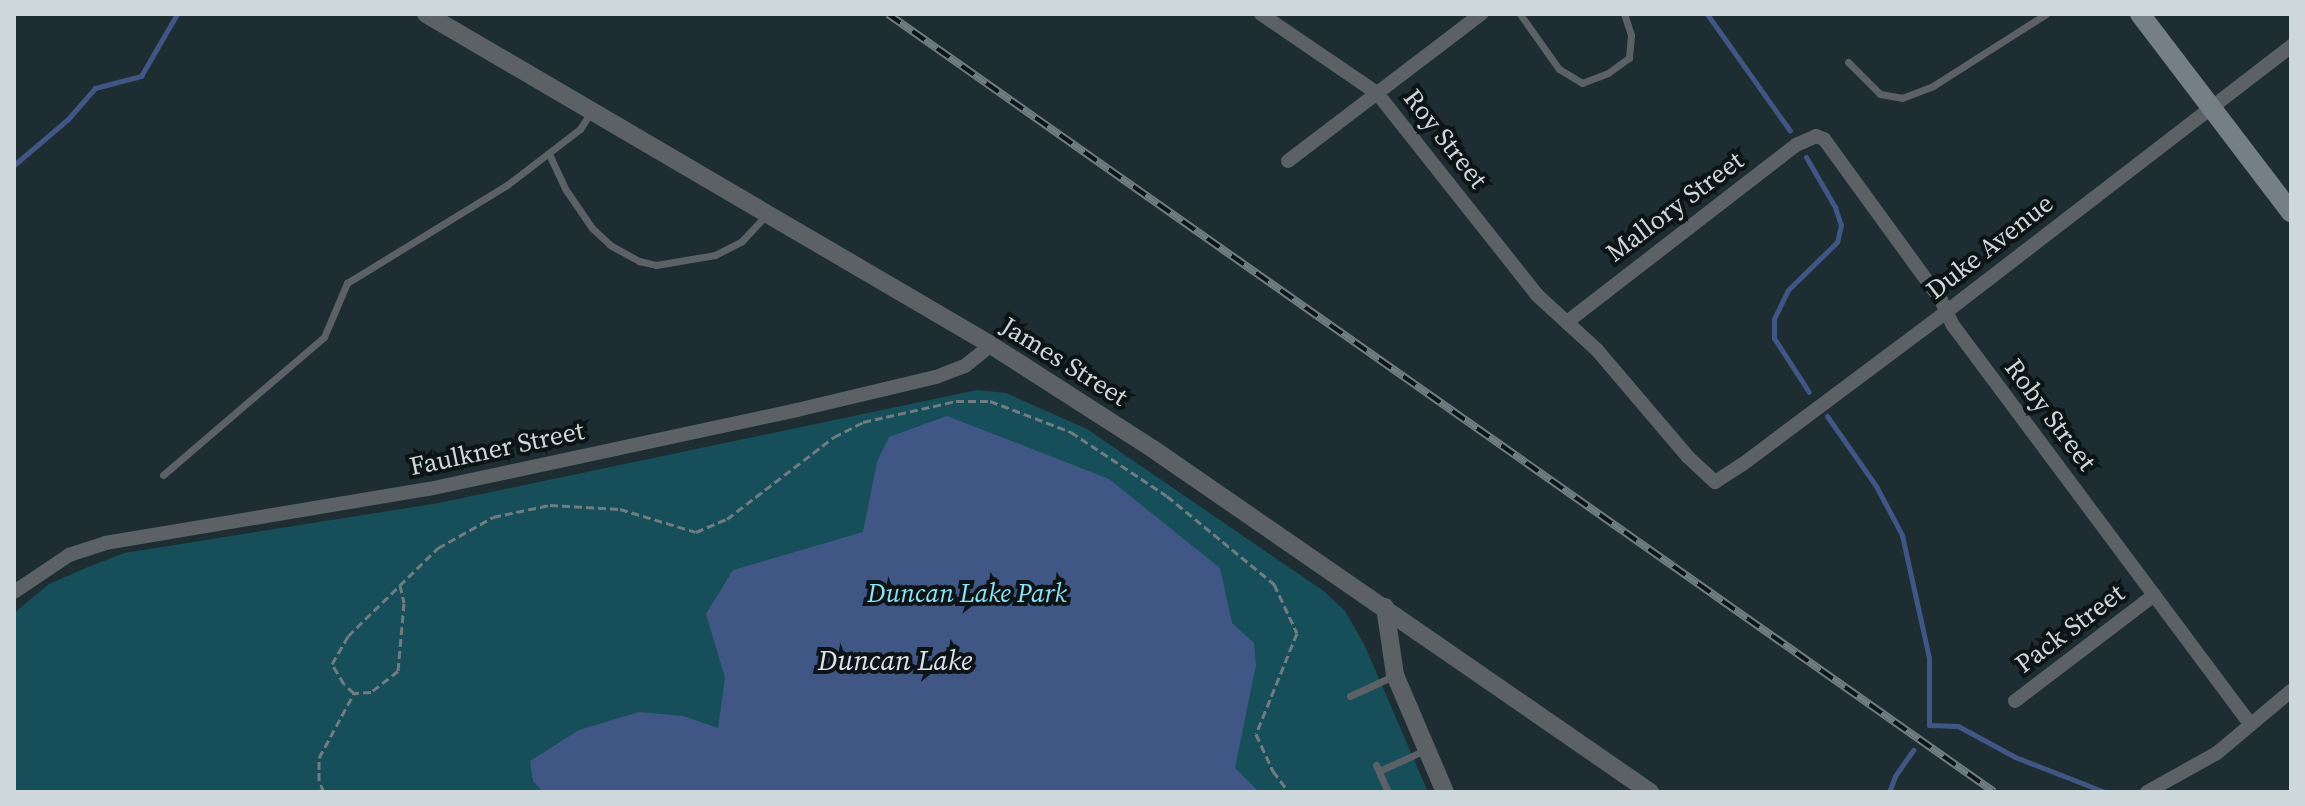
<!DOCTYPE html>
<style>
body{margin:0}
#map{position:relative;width:2305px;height:806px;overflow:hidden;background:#1d2d32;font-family:"Source Serif 4",serif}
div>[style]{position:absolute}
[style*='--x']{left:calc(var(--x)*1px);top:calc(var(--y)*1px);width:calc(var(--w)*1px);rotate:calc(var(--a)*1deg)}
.green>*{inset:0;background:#164e5a}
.water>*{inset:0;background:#405785}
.stream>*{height:5px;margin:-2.5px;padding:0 2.5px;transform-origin:2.5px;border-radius:2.5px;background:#405785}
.path>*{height:3px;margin-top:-1.5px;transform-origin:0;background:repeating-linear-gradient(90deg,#6f7c80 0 8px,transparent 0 12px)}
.service>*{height:7px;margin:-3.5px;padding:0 3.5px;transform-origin:3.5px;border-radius:3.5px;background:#5b6165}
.minor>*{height:14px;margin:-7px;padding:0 7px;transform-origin:7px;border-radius:7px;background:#5b6165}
.tertiary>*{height:18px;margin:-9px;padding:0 9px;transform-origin:9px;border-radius:9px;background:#5b6165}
.secondary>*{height:20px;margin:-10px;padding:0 10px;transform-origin:10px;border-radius:10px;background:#757f86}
.rail>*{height:8px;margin-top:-4px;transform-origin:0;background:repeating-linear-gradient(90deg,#0d1416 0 15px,#707d80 0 30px);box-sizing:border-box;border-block:2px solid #707d80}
span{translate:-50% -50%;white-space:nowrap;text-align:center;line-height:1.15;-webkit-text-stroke:8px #0d1416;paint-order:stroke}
.street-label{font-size:26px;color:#ced8da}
.park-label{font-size:26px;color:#8de3f9;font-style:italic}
.water-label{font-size:28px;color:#dbe3f2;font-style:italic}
.frame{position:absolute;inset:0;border:16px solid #ced8da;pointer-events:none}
</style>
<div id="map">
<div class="green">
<div style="clip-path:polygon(977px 390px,1006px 393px,1087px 429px,1325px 592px,1345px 611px,1364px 644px,1428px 792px,14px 792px,14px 613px,49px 584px,88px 567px,124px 553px,439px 503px)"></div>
</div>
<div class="water">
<div style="clip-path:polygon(947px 416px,1109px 479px,1220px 568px,1232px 623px,1254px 643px,1256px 665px,1235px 768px,1259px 792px,543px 792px,533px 781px,530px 761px,579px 730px,639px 712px,683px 716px,718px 728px,725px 678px,706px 614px,733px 570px,863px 532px,877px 462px,889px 437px)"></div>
</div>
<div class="stream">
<div style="--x:1707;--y:14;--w:143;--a:54.6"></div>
<div style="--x:1806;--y:157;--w:58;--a:59.9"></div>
<div style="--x:1835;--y:207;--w:19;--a:72"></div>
<div style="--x:1841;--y:225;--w:17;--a:103"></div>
<div style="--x:1837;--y:242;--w:69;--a:135.6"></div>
<div style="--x:1788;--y:290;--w:32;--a:116"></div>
<div style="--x:1774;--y:319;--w:19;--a:90"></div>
<div style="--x:1774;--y:338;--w:64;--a:57.1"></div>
<div style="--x:14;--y:165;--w:71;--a:-40.4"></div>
<div style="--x:68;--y:119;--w:41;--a:-48.9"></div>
<div style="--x:95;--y:88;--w:48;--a:-14.6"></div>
<div style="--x:141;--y:76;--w:72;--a:-59.9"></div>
<div style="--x:1827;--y:416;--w:85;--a:55"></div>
<div style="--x:1876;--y:486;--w:55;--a:62"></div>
<div style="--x:1902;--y:535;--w:126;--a:77.6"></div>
<div style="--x:1929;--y:658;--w:67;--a:90"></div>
<div style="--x:1929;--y:725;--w:29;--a:2"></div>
<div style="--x:1958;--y:726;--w:65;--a:28.5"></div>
<div style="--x:2015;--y:757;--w:97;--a:21.3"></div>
<div style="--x:1889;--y:792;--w:17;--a:-69"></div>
<div style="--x:1895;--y:776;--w:32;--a:-55"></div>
</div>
<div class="path">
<div style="--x:400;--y:585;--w:18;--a:77"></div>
<div style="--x:404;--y:603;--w:68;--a:95"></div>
<div style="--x:398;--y:671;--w:34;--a:142"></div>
<div style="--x:371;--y:692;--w:17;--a:177"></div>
<div style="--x:354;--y:693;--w:13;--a:-138"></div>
<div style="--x:344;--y:684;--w:23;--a:-121"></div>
<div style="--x:332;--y:664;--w:32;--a:-60"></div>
<div style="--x:348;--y:636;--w:126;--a:-44.4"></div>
<div style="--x:438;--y:548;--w:63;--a:-29.4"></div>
<div style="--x:493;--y:517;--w:58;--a:-11.9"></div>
<div style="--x:550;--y:505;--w:70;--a:3.3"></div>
<div style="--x:620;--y:509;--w:79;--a:16.8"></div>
<div style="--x:696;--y:532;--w:34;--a:-23"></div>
<div style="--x:727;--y:519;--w:135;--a:-37.5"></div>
<div style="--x:834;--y:437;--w:33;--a:-27"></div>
<div style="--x:863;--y:422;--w:95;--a:-12.7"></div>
<div style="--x:956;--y:401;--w:34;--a:0"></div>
<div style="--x:990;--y:401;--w:87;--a:20.9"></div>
<div style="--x:1071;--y:432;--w:115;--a:33.7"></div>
<div style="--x:1167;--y:496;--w:139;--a:39.4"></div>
<div style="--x:1274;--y:584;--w:54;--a:64.9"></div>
<div style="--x:1297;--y:633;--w:109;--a:112.1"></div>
<div style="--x:1256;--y:734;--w:41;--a:65.3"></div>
<div style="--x:1273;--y:771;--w:26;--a:53"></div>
<div style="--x:324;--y:792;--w:12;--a:-114"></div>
<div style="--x:319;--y:781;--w:23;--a:-90"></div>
<div style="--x:319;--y:758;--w:74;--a:-61.7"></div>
</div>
<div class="service">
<div style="--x:1520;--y:14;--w:67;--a:54.7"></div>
<div style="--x:1559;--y:69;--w:27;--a:31"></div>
<div style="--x:1582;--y:83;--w:28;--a:-21"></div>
<div style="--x:1608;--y:73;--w:26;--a:-36"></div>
<div style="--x:1629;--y:58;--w:23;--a:-85"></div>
<div style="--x:1631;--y:35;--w:22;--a:-108"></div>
<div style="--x:1848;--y:62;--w:45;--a:45"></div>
<div style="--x:1880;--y:94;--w:22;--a:10"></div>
<div style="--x:1902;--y:98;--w:33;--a:-21"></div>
<div style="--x:1933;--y:86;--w:134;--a:-32.5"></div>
<div style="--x:549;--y:154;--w:40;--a:65"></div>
<div style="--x:566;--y:190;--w:46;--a:55.6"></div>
<div style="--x:592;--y:228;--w:25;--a:43"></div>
<div style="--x:610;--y:245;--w:33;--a:29"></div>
<div style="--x:639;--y:261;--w:17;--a:13"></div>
<div style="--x:656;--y:265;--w:60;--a:-9.6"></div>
<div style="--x:715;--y:255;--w:30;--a:-27"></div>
<div style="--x:742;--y:241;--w:34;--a:-47"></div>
<div style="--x:163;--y:475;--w:212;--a:-40.6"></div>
<div style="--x:324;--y:337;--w:59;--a:-66.9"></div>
<div style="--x:347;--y:283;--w:188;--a:-31.5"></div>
<div style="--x:507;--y:185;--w:92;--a:-37.5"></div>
<div style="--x:580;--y:129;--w:20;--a:-57"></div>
<div style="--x:1350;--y:696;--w:47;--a:-24.9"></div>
<div style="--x:1376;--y:765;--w:30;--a:66"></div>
<div style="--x:1379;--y:771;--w:51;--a:-24.5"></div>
</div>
<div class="minor">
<div style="--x:1261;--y:14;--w:140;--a:34.3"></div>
<div style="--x:1377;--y:93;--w:258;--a:51.6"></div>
<div style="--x:1537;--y:295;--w:81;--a:42.5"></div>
<div style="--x:1597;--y:350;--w:140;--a:49.6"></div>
<div style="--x:1688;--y:457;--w:37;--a:43"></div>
<div style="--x:1715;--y:482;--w:33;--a:-33"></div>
<div style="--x:1743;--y:464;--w:254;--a:-36.8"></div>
<div style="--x:1946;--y:312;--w:436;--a:-37.6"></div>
<div style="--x:1288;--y:161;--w:243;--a:-37.3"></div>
<div style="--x:1567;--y:322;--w:289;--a:-37.7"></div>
<div style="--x:1796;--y:145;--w:22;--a:-24"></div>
<div style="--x:1816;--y:136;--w:9;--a:21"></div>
<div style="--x:1824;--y:139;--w:199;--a:54"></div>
<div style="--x:1941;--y:300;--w:26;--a:65"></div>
<div style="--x:1952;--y:324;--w:497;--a:53.3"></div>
<div style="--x:14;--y:592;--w:66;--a:-33.9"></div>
<div style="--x:69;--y:555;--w:38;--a:-18"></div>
<div style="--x:105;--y:543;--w:328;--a:-9.5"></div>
<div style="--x:429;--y:489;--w:376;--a:-12.1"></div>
<div style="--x:797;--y:410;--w:143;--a:-13.4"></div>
<div style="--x:936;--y:377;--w:31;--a:-21"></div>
<div style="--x:965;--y:366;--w:33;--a:-39"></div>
<div style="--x:2015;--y:701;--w:175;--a:-37.3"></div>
<div style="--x:2147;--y:792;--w:80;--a:-29.1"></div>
<div style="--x:2217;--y:753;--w:97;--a:-40"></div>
</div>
<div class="tertiary">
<div style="--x:426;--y:14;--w:655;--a:30.36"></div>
<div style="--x:991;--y:345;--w:193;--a:32.7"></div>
<div style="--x:1153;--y:449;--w:604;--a:34.61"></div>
<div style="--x:1385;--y:607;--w:69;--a:81.6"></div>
<div style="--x:1395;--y:675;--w:127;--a:66.9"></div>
</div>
<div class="secondary">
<div style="--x:2140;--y:14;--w:249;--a:52.7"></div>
</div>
<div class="rail">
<div style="--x:888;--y:14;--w:1352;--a:35.12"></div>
</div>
<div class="street-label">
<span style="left:1445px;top:139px;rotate:52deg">Roy Street</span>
<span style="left:1675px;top:207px;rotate:-37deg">Mallory Street</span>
<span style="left:1990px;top:247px;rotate:-38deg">Duke Avenue</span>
<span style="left:1064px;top:362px;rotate:32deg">James Street</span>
<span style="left:2050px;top:415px;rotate:53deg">Roby Street</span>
<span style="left:497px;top:449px;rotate:-12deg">Faulkner Street</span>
<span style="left:2070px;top:629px;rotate:-37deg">Pack Street</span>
</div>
<div class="park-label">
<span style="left:967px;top:594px">Duncan Lake Park</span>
</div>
<div class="water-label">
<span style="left:895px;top:660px">Duncan Lake</span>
</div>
<div class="frame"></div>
</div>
